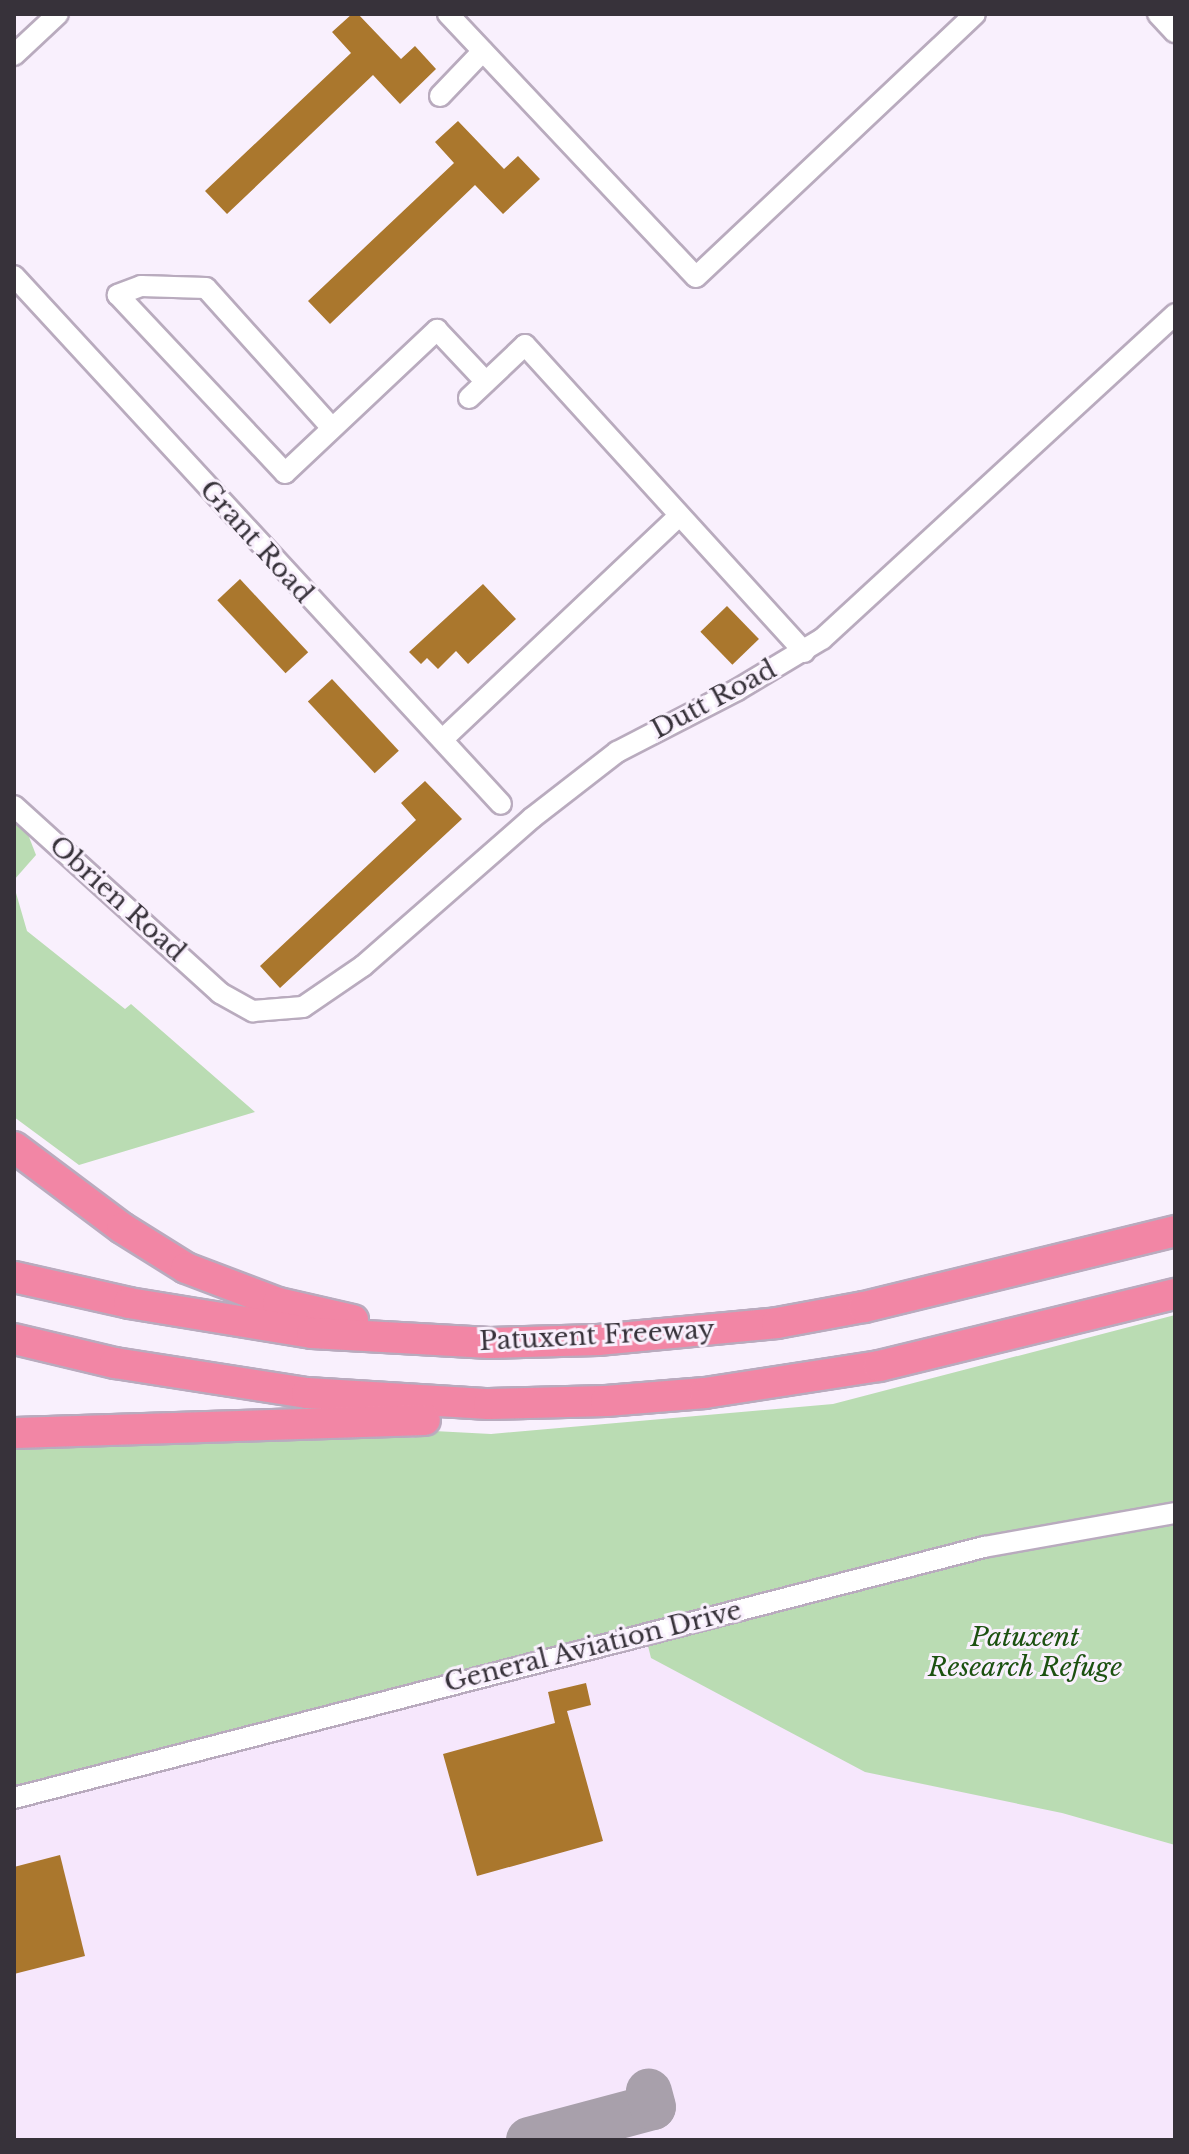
<!DOCTYPE html>
<style>
body{margin:0}
#map{position:relative;width:1189px;height:2154px;overflow:hidden;background:#f9f0fd;font-family:"Libre Baskerville",serif}
div>[style]{position:absolute}
[style*='--x']{left:calc(var(--x)*1px);top:calc(var(--y)*1px);width:calc(var(--w)*1px);rotate:calc(var(--a)*1deg)}
.built>*{inset:0;background:#f6e7fc}
.green>*{inset:0;background:#badcb3}
.taxiway>*{height:46px;margin:-23px;padding:0 23px;transform-origin:23px;border-radius:23px;background:#a8a0ab}
.building>*{inset:0;background:#aa772d;transform-origin:0 0}
.roads{filter:drop-shadow(2px 0 #b9abbe) drop-shadow(-2px 0 #b9abbe) drop-shadow(0 2px #b9abbe) drop-shadow(0 -2px #b9abbe)}
.minor>*{height:20px;margin:-10px;padding:0 10px;transform-origin:10px;border-radius:10px;background:#fff}
.highway>*{height:30px;margin:-15px;padding:0 15px;transform-origin:15px;border-radius:15px;background:#f286a5}
span{translate:-50% -50%;white-space:nowrap;text-align:center;line-height:1.15;-webkit-text-stroke:6px #f9f0fd;paint-order:stroke}
.street-label{font-size:26px;color:#37323a}
.park-label{font-size:26px;color:#1c5110;font-style:italic}
.frame{position:absolute;inset:0;border:16px solid #37323a;pointer-events:none}
</style>
<div id="map">
<div class="built">
<div style="clip-path:polygon(638px 1601px,1062px 1813px,1175px 1845px,1175px 2140px,14px 2140px,14px 1768px)"></div>
</div>
<div class="green">
<div style="clip-path:polygon(14px 815px,24px 824px,36px 855px,14px 880px)"></div>
<div style="clip-path:polygon(14px 886px,27px 931px,125px 1009px,131px 1004px,255px 1112px,79px 1165px,14px 1117px)"></div>
<div style="clip-path:polygon(1175px 1315px,1175px 1845px,1062px 1813px,865px 1772px,651px 1658px,643px 1626px,14px 1790px,14px 1450px,170px 1444px,231px 1436px,246px 1442px,366px 1433px,412px 1438px,434px 1431px,491px 1434px,833px 1404px)"></div>
</div>
<div class="taxiway">
<div style="--x:529;--y:2140;--w:128;--a:-14.9"></div>
<div style="--x:653;--y:2107;--w:16;--a:-105"></div>
</div>
<div class="building">
<div style="clip-path:polygon(352px 14px,358px 14px,401px 59px,415px 46px,436px 69px,400px 104px,373px 75px,227px 214px,205px 191px,351px 53px,332px 32px)"></div>
<div style="clip-path:polygon(458px 121px,504px 169px,518px 156px,540px 179px,503px 214px,475px 185px,330px 324px,308px 301px,454px 163px,435px 142px)"></div>
<div style="left:240px;top:579px;width:100px;height:31px;rotate:47deg"></div>
<div style="clip-path:polygon(483px 584px,516px 619px,468px 664px,456px 651px,438px 669px,427px 658px,421px 664px,409px 652px)"></div>
<div style="left:727px;top:606px;width:46px;height:37px;rotate:46deg"></div>
<div style="left:332px;top:679px;width:98px;height:33px;rotate:47deg"></div>
<div style="clip-path:polygon(425px 781px,462px 819px,280px 988px,260px 966px,416px 820px,401px 803px)"></div>
<div style="clip-path:polygon(586px 1683px,591px 1705px,567px 1711px,603px 1841px,477px 1876px,443px 1754px,555px 1723px,548px 1692px)"></div>
<div style="clip-path:polygon(60px 1855px,85px 1956px,14px 1974px,14px 1867px)"></div>
</div>
<div class="roads">
<div class="minor">
<div style="--x:448;--y:14;--w:361;--a:46.7"></div>
<div style="--x:696;--y:277;--w:383;--a:-43.3"></div>
<div style="--x:1158;--y:14;--w:25;--a:47"></div>
<div style="--x:14;--y:55;--w:60;--a:-43"></div>
<div style="--x:440;--y:96;--w:62;--a:-46.3"></div>
<div style="--x:14;--y:276;--w:718;--a:47.31"></div>
<div style="--x:469;--y:398;--w:77;--a:-43.4"></div>
<div style="--x:525;--y:345;--w:415;--a:47.7"></div>
<div style="--x:332;--y:428;--w:188;--a:-132"></div>
<div style="--x:206;--y:288;--w:65;--a:-178.2"></div>
<div style="--x:141;--y:286;--w:25;--a:159"></div>
<div style="--x:118;--y:295;--w:244;--a:46.8"></div>
<div style="--x:285;--y:473;--w:209;--a:-43.3"></div>
<div style="--x:437;--y:330;--w:71;--a:46.7"></div>
<div style="--x:443;--y:739;--w:325;--a:-43.4"></div>
<div style="--x:14;--y:806;--w:278;--a:42.2"></div>
<div style="--x:220;--y:993;--w:38;--a:29"></div>
<div style="--x:253;--y:1011;--w:50;--a:-4.6"></div>
<div style="--x:303;--y:1007;--w:73;--a:-34.3"></div>
<div style="--x:363;--y:966;--w:225;--a:-41.2"></div>
<div style="--x:532;--y:818;--w:108;--a:-37.8"></div>
<div style="--x:617;--y:752;--w:135;--a:-27.3"></div>
<div style="--x:737;--y:690;--w:99;--a:-31"></div>
<div style="--x:822;--y:639;--w:480;--a:-42.6"></div>
<div style="--x:14;--y:1798;--w:1002;--a:-14.51"></div>
<div style="--x:984;--y:1547;--w:194;--a:-10.1"></div>
</div>
<div class="highway">
<div style="--x:14;--y:1147;--w:135;--a:36.9"></div>
<div style="--x:122;--y:1228;--w:75;--a:32"></div>
<div style="--x:186;--y:1268;--w:98;--a:20.8"></div>
<div style="--x:278;--y:1303;--w:77;--a:12.8"></div>
<div style="--x:14;--y:1277;--w:118;--a:12.7"></div>
<div style="--x:129;--y:1303;--w:185;--a:9.3"></div>
<div style="--x:312;--y:1333;--w:178;--a:3.2"></div>
<div style="--x:490;--y:1343;--w:108;--a:-1.6"></div>
<div style="--x:598;--y:1340;--w:180;--a:-5.4"></div>
<div style="--x:777;--y:1323;--w:88;--a:-10.4"></div>
<div style="--x:864;--y:1307;--w:320;--a:-13.7"></div>
<div style="--x:14;--y:1339;--w:104;--a:13.4"></div>
<div style="--x:115;--y:1363;--w:194;--a:8.9"></div>
<div style="--x:307;--y:1393;--w:182;--a:3.5"></div>
<div style="--x:489;--y:1404;--w:117;--a:-1.5"></div>
<div style="--x:606;--y:1401;--w:99;--a:-4.6"></div>
<div style="--x:705;--y:1393;--w:176;--a:-8.8"></div>
<div style="--x:879;--y:1366;--w:305;--a:-13.7"></div>
<div style="--x:14;--y:1433;--w:411;--a:-1.8"></div>
</div>
</div>
<div class="street-label">
<span style="left:256px;top:542px;rotate:48deg">Grant Road</span>
<span style="left:714px;top:700px;rotate:-28deg">Dutt Road</span>
<span style="left:117px;top:899px;rotate:42deg">Obrien Road</span>
<span style="left:597px;top:1336px;rotate:-3deg">Patuxent Freeway</span>
<span style="left:593px;top:1647px;rotate:-14deg">General Aviation Drive</span>
</div>
<div class="park-label">
<span style="left:1025px;top:1653px">Patuxent<br>Research Refuge</span>
</div>
<div class="frame"></div>
</div>
